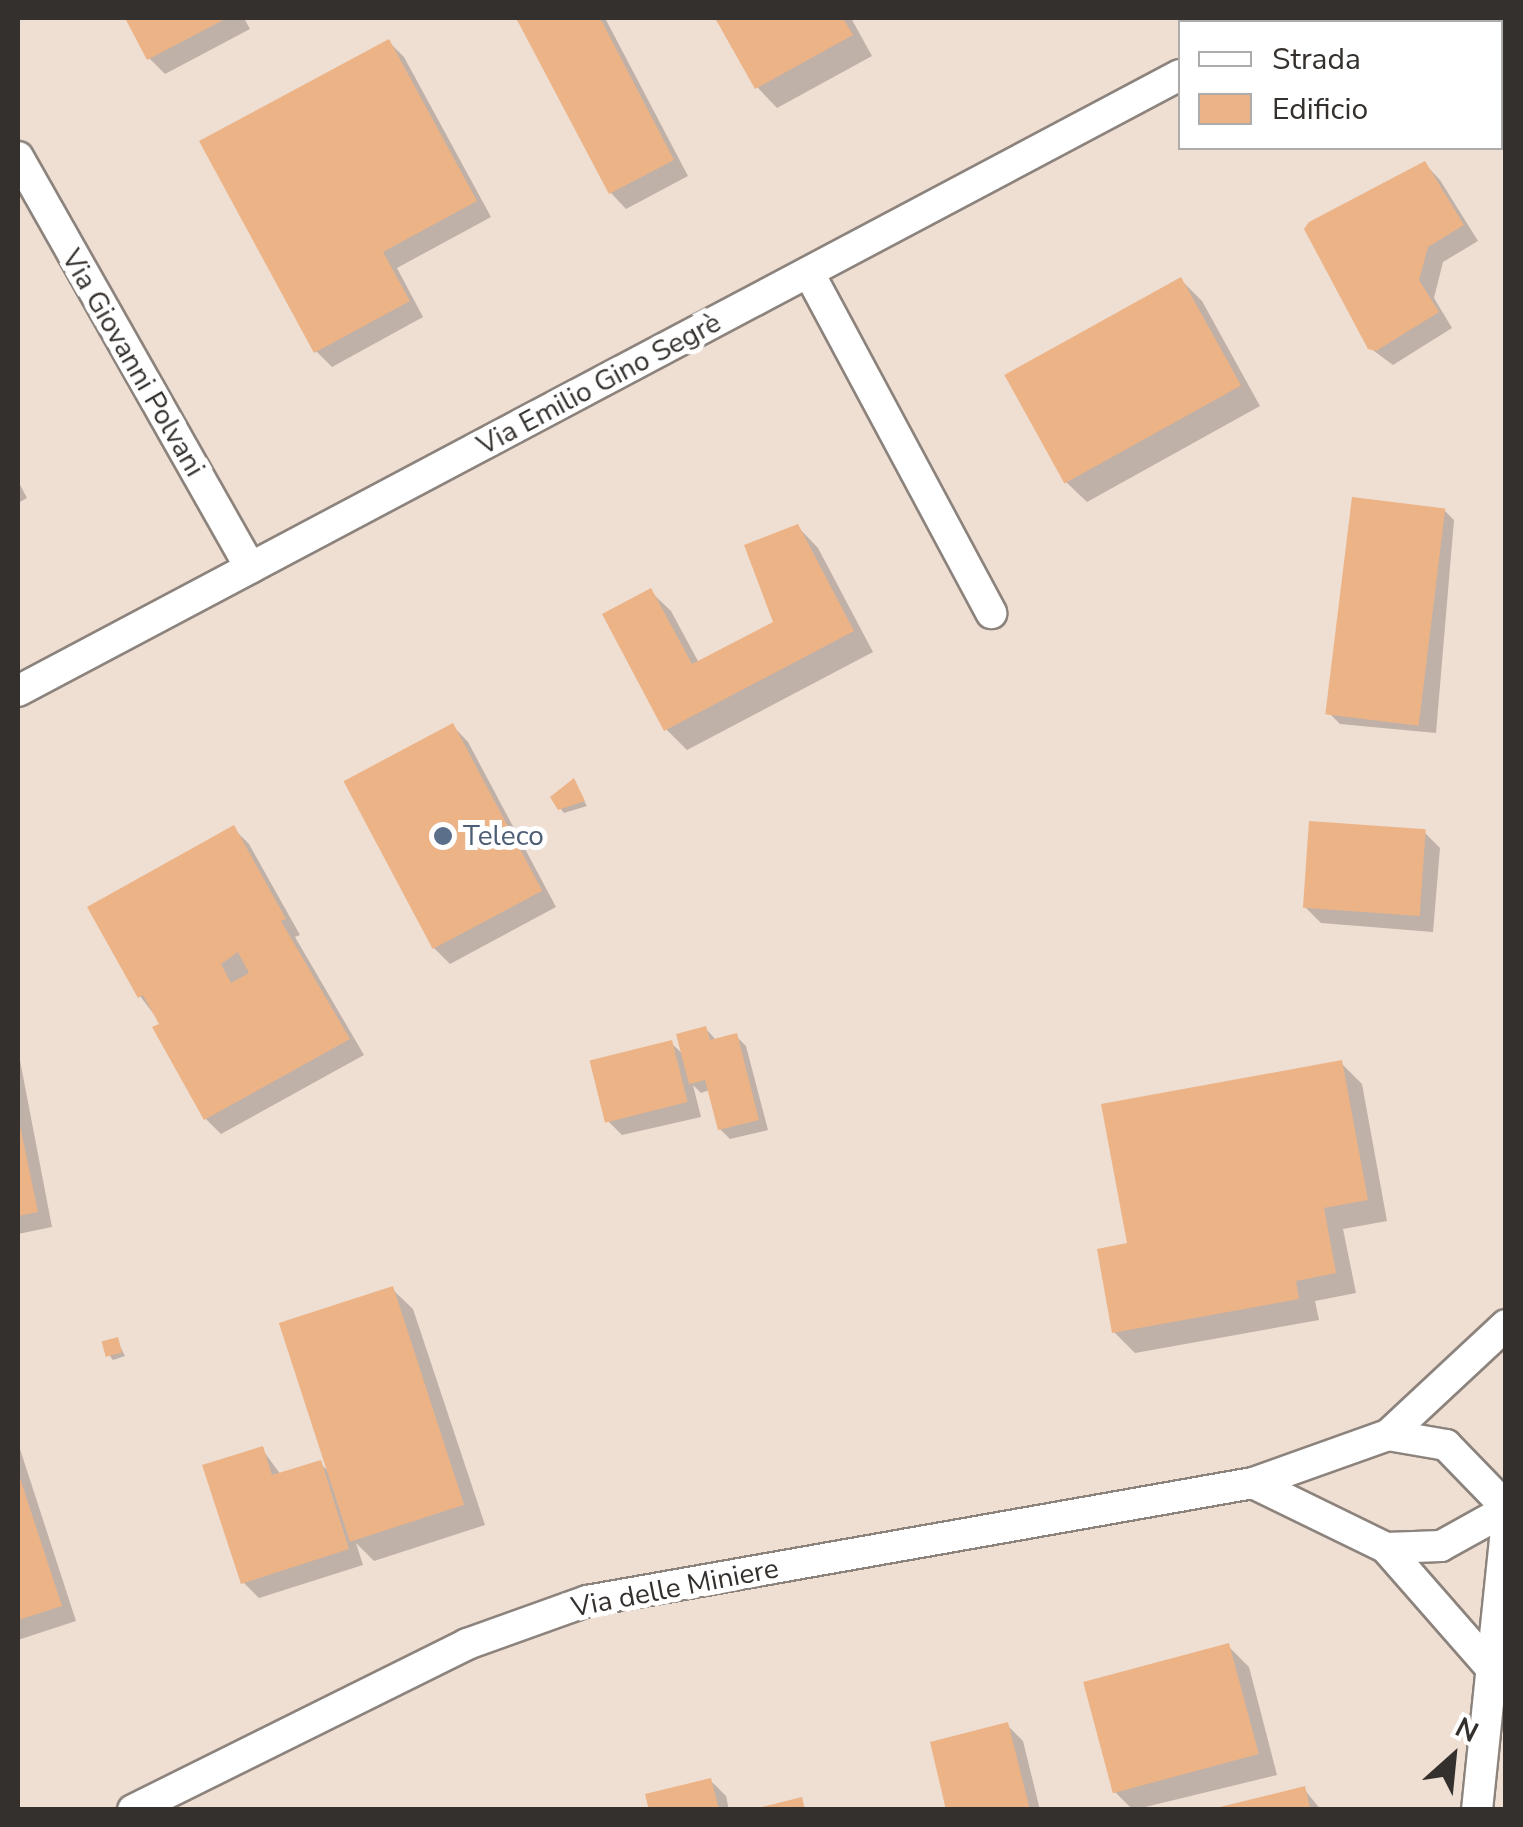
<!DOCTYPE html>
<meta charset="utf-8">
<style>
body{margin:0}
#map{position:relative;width:1523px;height:1827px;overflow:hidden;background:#f5ebe4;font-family:"Nunito Sans",sans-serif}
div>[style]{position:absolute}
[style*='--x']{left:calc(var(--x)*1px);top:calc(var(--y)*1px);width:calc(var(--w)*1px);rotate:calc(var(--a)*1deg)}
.built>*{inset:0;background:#efded2}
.shadow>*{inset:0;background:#0003}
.building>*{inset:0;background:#ecb387;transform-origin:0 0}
.roads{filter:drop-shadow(2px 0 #8c837d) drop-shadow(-2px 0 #8c837d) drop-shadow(0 2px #8c837d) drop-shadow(0 -2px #8c837d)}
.street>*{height:30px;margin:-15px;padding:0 15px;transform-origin:15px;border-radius:15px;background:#fff}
.dots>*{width:28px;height:28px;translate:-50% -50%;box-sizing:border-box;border:5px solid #fff;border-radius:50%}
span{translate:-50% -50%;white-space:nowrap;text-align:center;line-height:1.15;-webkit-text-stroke:10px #fff;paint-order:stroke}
.street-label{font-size:28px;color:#34302d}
.service-label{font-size:28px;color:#4e5e75}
.left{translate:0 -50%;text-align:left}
.frame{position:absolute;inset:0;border:20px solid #34302d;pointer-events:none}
.legend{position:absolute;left:1178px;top:20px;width:325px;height:130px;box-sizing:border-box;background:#fff;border:2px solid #aeacab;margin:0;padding:12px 18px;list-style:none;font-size:30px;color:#34302d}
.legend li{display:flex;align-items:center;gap:20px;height:50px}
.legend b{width:50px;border:2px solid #aeacab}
.north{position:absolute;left:1403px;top:1707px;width:100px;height:100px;-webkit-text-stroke:8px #fff;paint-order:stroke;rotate:27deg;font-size:28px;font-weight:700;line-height:40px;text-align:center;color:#34302d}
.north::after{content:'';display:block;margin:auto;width:35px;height:45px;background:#34302d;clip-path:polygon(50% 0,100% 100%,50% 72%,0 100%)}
</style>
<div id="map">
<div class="built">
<div style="clip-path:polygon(evenodd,18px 18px,1505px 18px,1505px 1809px,18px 1809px,18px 18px,1180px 22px,1500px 22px,1500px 148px,1180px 148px,1180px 22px)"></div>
</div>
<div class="shadow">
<div style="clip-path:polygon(128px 18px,244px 18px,250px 29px,165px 74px,149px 58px)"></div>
<div style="clip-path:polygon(519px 18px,605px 18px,688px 176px,626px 209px,611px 193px)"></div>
<div style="clip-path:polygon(718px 18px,851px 18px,872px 56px,777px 108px,757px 87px)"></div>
<div style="clip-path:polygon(389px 42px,404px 57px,491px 217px,397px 268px,423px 317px,332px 367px,316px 351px)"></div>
<div style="clip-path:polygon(1425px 164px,1440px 180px,1478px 241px,1443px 262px,1434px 298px,1452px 328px,1393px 365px,1370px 348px)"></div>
<div style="clip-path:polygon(1181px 280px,1202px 301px,1260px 406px,1087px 502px,1066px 482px)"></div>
<div style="clip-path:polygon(18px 481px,27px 498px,18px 503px)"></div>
<div style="clip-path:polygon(1444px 510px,1454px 520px,1436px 733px,1340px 724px,1330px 714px)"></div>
<div style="clip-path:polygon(798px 527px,818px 548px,873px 652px,687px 750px,666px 729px,650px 591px,671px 611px,699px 663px,776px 623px)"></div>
<div style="clip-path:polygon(453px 726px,468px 742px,556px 907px,450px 964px,434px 948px,347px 783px)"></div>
<div style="clip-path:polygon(574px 782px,587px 806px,564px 813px,560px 808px)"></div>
<div style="clip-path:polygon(233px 828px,249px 844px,300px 935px,295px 937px,364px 1055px,221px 1134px,206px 1119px,162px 1025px,140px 996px)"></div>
<div style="clip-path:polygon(1424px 832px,1440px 848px,1433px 932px,1321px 923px,1305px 907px)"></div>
<div style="clip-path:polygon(706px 1029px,717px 1041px,736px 1036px,746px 1046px,768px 1130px,730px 1139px,720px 1129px,710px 1090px,701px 1093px,693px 1085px,701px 1117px,622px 1135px,606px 1119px,671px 1043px,684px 1055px)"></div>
<div style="clip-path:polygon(18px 1050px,52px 1227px,18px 1234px)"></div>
<div style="clip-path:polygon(1341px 1063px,1362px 1084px,1387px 1221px,1343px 1229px,1356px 1293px,1315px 1301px,1319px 1320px,1135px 1353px,1114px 1332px,1130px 1245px)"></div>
<div style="clip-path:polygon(392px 1289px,413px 1309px,485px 1525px,374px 1561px,356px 1543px,363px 1565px,259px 1598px,243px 1582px,262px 1449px,281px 1475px,320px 1463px,332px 1475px)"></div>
<div style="clip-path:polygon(117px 1340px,125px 1356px,113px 1360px,109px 1355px)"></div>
<div style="clip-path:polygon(18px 1443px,76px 1621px,18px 1640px)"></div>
<div style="clip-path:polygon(1228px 1646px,1249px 1667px,1277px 1775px,1133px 1810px,1114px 1791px)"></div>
<div style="clip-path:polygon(1007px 1725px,1023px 1741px,1040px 1810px,949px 1810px)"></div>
<div style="clip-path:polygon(710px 1780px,726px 1796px,729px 1810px,652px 1810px)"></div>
<div style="clip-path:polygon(1304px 1789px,1321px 1810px,1221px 1810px)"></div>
</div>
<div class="building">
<div style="clip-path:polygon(125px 18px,227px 18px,147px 60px)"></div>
<div style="clip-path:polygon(516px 18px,600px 18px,674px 160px,609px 194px)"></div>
<div style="clip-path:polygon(715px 18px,843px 18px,853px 35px,755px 89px)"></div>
<div style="clip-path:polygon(389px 39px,477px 201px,383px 252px,410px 301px,314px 353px,199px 141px)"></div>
<div style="clip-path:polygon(1425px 161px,1464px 225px,1428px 247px,1419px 280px,1439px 312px,1376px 351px,1368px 349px,1304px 229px,1309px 222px)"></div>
<div style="left:1181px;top:277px;width:124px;height:202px;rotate:61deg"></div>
<div style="left:1352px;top:497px;width:94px;height:219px;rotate:7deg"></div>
<div style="clip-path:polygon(798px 524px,854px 631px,664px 731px,602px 614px,651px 588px,692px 664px,773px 622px,744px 545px)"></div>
<div style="left:453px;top:723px;width:190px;height:124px;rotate:62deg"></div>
<div style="clip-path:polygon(574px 778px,585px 801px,558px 810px,550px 797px)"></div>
<div style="left:1309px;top:821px;width:117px;height:87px;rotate:4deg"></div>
<div style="clip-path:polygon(evenodd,234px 825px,286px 919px,281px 921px,350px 1039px,204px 1120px,152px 1027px,159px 1024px,143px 995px,138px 998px,87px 907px,234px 825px,238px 952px,249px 973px,231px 983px,221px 964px,238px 952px)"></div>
<div style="clip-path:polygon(706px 1026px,710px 1040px,737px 1033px,759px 1120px,718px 1130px,705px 1080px,689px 1084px,676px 1034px)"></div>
<div style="left:672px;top:1040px;width:64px;height:85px;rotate:76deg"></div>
<div style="clip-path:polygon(1342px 1060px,1368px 1200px,1324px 1208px,1336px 1273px,1296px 1281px,1299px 1299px,1112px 1333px,1097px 1249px,1127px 1243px,1101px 1104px)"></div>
<div style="clip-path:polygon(18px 1116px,38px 1212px,18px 1216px)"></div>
<div style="left:393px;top:1286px;width:230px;height:120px;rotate:72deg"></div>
<div style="left:118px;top:1337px;width:16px;height:17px;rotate:75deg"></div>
<div style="clip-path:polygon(263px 1446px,272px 1475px,321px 1460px,349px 1549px,241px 1584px,202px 1465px)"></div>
<div style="clip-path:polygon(18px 1472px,62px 1606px,18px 1620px)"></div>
<div style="left:1229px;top:1643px;width:115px;height:151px;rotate:75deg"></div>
<div style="clip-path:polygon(1008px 1722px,1030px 1810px,946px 1810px,930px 1742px)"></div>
<div style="clip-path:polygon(711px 1778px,719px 1810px,649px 1810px,645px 1794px)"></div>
<div style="clip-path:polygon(1305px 1786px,1310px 1808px,1216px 1810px,1216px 1808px)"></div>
<div style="clip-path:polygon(802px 1797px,805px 1810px,758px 1810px,758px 1808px)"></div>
</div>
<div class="roads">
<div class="street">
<div style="--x:1456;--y:18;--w:13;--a:18"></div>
<div style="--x:1283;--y:22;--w:25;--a:-9"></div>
<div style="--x:1500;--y:36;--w:6;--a:18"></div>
<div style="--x:18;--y:157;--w:472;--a:60.5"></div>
<div style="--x:809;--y:273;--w:386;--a:61.8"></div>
<div style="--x:18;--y:691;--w:1315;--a:-27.93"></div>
<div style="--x:1388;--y:1435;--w:59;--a:9.8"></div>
<div style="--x:1446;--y:1445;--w:86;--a:45.9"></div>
<div style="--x:1253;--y:1483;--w:148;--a:26"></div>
<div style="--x:1386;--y:1548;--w:158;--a:48.8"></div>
<div style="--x:1386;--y:1548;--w:55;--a:-2.1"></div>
<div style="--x:1441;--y:1546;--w:74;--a:-29"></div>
<div style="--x:133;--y:1810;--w:373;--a:-26.4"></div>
<div style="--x:467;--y:1644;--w:127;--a:-19.7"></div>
<div style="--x:587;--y:1601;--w:676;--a:-10.05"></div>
<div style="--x:1253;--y:1483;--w:143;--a:-19.6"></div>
<div style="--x:1388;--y:1435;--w:161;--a:-43"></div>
<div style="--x:1477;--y:1810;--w:281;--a:-84.1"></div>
</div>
</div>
<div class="dots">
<div style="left:443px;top:836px;background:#5c6f8a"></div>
</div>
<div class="street-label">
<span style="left:133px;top:363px;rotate:60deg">Via Giovanni Polvani</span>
<span style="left:599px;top:384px;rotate:-28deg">Via Emilio Gino Segrè</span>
<span style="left:675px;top:1588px;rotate:-11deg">Via delle Miniere</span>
</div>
<div class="service-label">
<span class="left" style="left:463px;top:836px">Teleco</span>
</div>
<div class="frame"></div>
<ul class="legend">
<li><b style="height:12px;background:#fff"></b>Strada</li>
<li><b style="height:28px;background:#ecb387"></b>Edificio</li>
</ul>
<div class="north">N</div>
</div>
